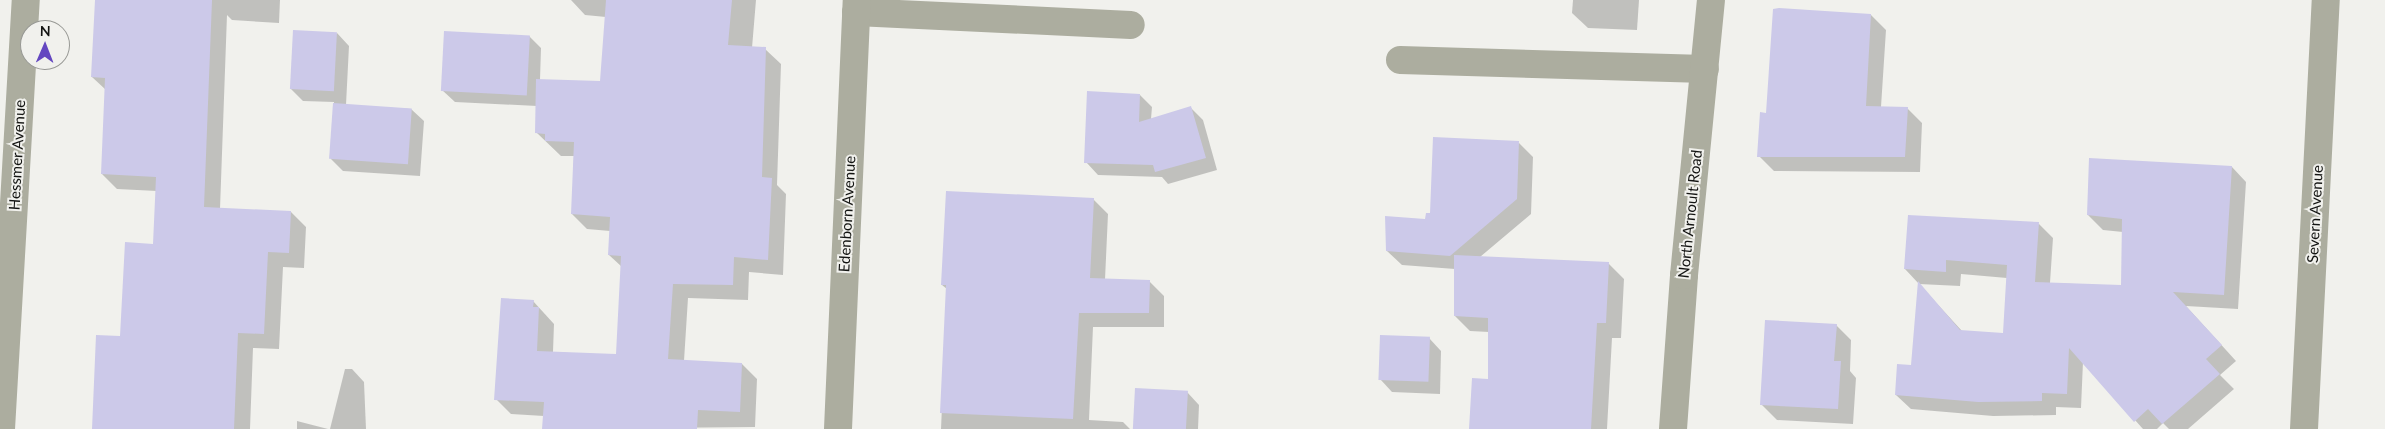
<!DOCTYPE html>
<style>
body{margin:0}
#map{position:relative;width:2385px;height:429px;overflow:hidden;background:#f1f1ed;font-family:Lato,sans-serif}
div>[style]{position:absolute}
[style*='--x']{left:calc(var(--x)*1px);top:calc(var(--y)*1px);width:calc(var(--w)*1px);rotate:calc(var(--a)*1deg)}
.shadow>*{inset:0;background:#0003}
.building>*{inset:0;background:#ccc9e9;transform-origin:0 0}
.minor>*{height:28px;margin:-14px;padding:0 14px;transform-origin:14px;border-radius:14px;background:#acad9f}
span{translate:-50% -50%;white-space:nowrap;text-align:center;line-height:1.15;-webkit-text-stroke:4px #f1f1ed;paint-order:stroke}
.street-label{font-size:15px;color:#131412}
.north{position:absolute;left:20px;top:20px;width:50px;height:50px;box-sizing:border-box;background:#f1f1ed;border:1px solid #989995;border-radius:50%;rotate:1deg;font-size:14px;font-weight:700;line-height:20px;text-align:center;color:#131412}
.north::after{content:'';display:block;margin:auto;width:18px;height:22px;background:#6447c0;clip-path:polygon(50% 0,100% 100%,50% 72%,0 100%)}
</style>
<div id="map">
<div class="shadow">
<div style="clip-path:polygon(96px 0,280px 0,279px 23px,232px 20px,227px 15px,220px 209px,291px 212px,306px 227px,304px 268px,283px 267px,279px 349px,253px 348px,250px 429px,93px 429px,154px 245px,157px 191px,117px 189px,102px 174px,106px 90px,92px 77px)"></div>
<div style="clip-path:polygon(571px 0,756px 0,752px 48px,765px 49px,781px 64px,777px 185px,786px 194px,783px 275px,749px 272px,748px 300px,688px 298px,684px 361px,742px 364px,757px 379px,755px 427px,544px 429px,544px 416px,511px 414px,496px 399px,533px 301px,554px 324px,553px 352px,617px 356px,622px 267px,609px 255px,610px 231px,587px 229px,572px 214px,574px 156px,561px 156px,537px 133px,537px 106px,455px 102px,442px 90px,529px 36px,541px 48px,540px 80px,601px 83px,606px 17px,585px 15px)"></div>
<div style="clip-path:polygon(1573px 0,1639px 0,1637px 30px,1588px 28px,1572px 13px)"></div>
<div style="clip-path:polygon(1774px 10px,1871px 15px,1886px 30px,1881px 107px,1907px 108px,1922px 123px,1920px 172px,1774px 171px,1759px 156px,1767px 114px)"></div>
<div style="clip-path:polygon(337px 33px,349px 46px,346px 105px,411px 109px,424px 121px,420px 176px,343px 171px,331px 159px,334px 102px,303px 101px,291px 89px)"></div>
<div style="clip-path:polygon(1140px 95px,1152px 107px,1151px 119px,1191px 108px,1203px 120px,1217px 170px,1168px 184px,1162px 177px,1098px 175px,1086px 162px)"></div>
<div style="clip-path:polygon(1519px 143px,1533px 157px,1531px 214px,1480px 257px,1609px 264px,1624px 279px,1621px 338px,1612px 338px,1607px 429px,1471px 429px,1490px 380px,1489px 332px,1470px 331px,1455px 316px,1455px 269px,1402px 265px,1387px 251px)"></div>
<div style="clip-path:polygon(2232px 167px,2246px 182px,2238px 309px,2186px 306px,2236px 361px,2220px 375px,2234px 389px,2188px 429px,2169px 429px,2163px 423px,2157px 429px,2143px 429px,2083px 362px,2081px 408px,2056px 407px,2056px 415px,1993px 416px,1911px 409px,1896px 395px,1912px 366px,1919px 284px,1962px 331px,2005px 334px,2007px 278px,1961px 274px,1960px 286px,1919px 284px,1905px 269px,2039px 224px,2053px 238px,2050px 283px,2123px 286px,2123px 232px,2103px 230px,2088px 215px)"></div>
<div style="clip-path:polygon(1093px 199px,1108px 214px,1105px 280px,1149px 281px,1164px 296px,1164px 327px,1093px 327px,1089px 420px,1123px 422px,1130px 429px,941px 429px,947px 289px,942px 285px)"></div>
<div style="clip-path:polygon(1836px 325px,1851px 340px,1850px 371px,1856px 378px,1853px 424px,1777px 420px,1761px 404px)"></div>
<div style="clip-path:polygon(1429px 338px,1441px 351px,1440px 394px,1392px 392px,1380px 379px)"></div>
<div style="clip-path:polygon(345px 369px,352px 369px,364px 382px,366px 429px,330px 429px)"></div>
<div style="clip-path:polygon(1187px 392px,1199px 405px,1198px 429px,1134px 429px)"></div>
<div style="clip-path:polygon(297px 421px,328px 429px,297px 429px)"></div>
</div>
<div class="building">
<div style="clip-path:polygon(95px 0,212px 0,204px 207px,291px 211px,289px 253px,268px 252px,264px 334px,238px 333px,234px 429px,92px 429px,96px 335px,120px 336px,125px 242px,153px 244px,156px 177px,101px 174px,105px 78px,91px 77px)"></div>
<div style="clip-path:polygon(606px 0,732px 0,728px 45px,766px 47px,762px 177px,772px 178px,768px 260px,734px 257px,733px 285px,673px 284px,668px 359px,742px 363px,740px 412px,698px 410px,697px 429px,542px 429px,544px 402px,494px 400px,501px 298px,534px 300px,533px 307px,539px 307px,537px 351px,616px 354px,621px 256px,608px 255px,610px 217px,571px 214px,574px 142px,545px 141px,545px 134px,535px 133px,536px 79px,600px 81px)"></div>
<div style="clip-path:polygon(1779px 8px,1871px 14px,1866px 106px,1908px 107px,1905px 157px,1757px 157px,1760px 112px,1766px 113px,1773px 9px)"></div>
<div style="left:293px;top:30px;width:44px;height:59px;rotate:3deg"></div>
<div style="left:444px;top:31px;width:86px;height:60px;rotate:3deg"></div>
<div style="clip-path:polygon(1087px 91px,1140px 94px,1139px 122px,1191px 106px,1206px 158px,1155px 172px,1153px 165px,1084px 163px)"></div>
<div style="left:333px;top:103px;width:79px;height:56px;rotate:4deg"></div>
<div style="clip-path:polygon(1433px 137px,1519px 141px,1517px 199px,1450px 256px,1386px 251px,1385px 216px,1425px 219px,1426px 213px,1430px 213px)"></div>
<div style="clip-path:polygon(2089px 158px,2232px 166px,2224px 295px,2173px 292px,2222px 345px,2206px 359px,2220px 374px,2162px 424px,2148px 409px,2134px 422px,2069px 348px,2067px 394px,2042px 393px,2042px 401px,1978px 402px,1895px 395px,1897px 364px,1911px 365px,1918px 281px,1960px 330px,2003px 333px,2007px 265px,1946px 260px,1946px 272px,1904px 269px,1908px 215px,2039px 222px,2035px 282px,2121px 285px,2122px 219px,2087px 215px)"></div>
<div style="clip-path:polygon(946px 191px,1094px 198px,1090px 278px,1150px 280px,1149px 313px,1079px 313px,1073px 419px,940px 413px,946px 285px,941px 285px)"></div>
<div style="clip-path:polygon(1454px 255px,1609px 262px,1606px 323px,1597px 323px,1591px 429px,1469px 429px,1472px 378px,1488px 379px,1488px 318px,1454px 316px)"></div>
<div style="clip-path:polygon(1765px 320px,1837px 324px,1834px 361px,1841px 361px,1838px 409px,1760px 405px)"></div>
<div style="left:1380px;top:335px;width:50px;height:45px;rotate:2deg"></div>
<div style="left:1135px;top:388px;width:53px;height:41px;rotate:3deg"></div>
</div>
<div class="minor">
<div style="--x:856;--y:12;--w:275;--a:2.7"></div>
<div style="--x:1400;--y:60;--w:305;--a:1.7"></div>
<div style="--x:1;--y:429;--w:430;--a:-86.7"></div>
<div style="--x:838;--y:429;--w:429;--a:-87.5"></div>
<div style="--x:1673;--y:429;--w:154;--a:-85.9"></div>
<div style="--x:1684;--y:275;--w:276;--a:-84.4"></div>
<div style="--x:2304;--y:429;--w:430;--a:-87.1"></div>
</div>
<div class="street-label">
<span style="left:17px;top:155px;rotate:-87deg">Hessmer Avenue</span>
<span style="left:847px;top:214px;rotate:-87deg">Edenborn Avenue</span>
<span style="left:1690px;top:214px;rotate:-84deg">North Arnoult Road</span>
<span style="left:2315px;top:214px;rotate:-87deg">Severn Avenue</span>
</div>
<div class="north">N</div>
</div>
